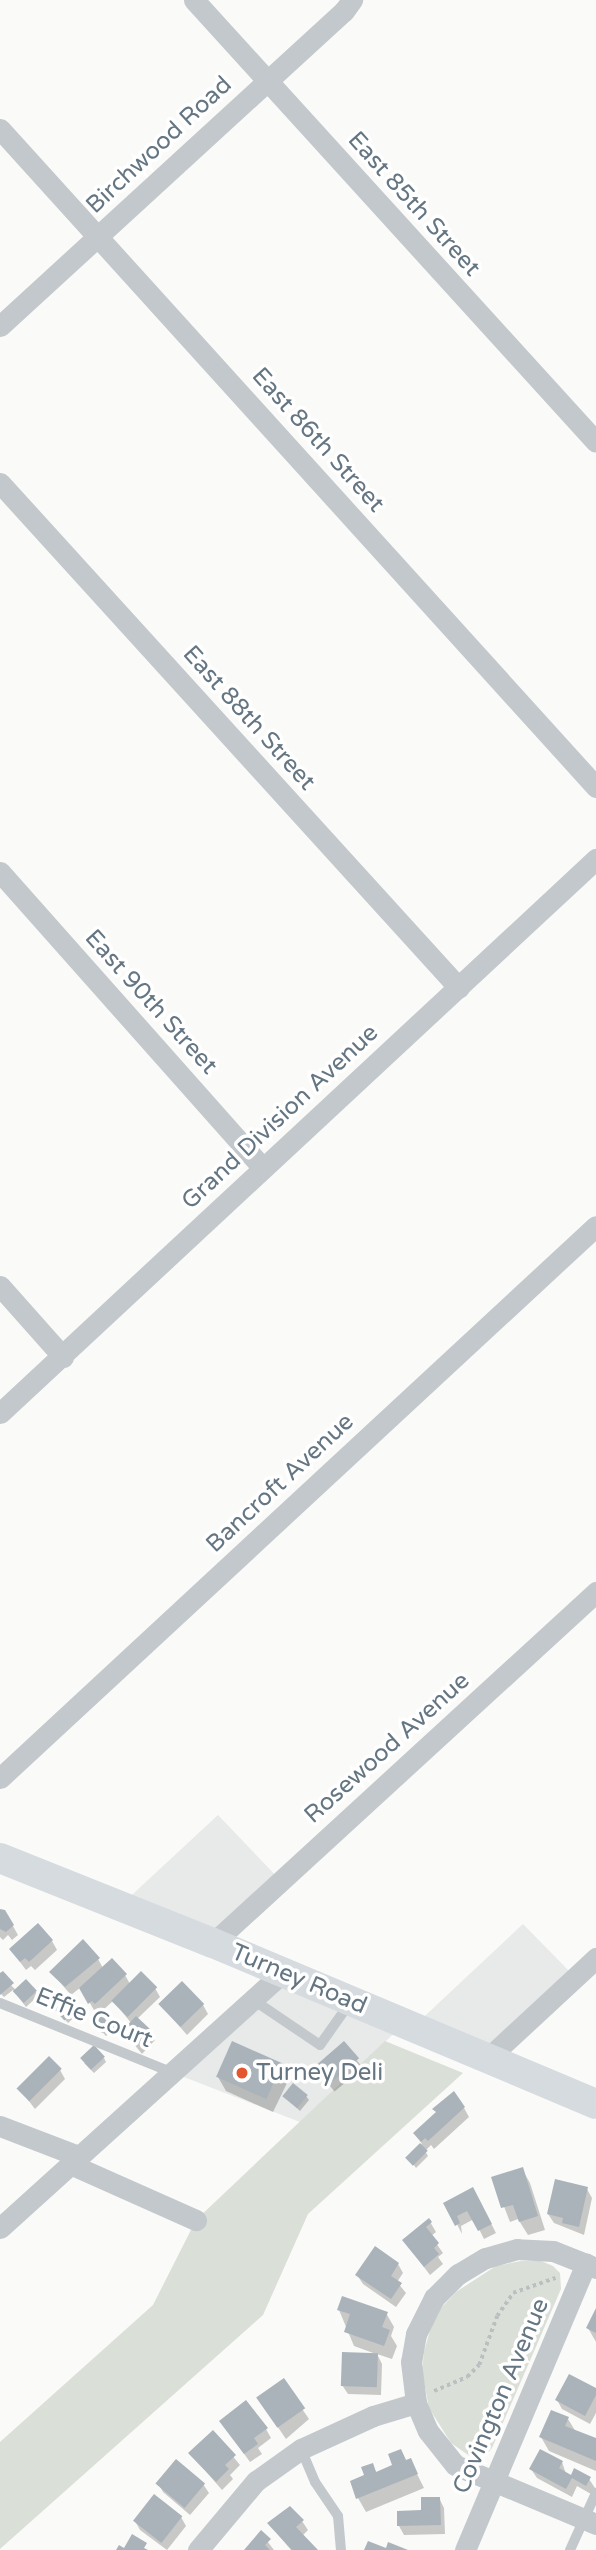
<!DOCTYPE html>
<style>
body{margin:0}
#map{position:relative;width:596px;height:2550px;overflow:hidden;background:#fafaf8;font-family:"Varela Round",sans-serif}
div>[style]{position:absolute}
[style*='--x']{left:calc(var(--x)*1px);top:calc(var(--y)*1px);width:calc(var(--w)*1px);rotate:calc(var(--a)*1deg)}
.built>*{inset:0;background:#e8e9e9}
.green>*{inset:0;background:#dadfd7}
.shadow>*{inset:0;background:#0003;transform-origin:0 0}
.building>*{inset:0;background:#aab3b9;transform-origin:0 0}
.path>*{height:3.5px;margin-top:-1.75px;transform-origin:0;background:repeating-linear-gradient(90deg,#bbbfc2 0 3.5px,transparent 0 7px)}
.lane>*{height:10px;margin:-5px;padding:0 5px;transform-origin:5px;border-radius:5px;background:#c3c8cc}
.street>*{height:21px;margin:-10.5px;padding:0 10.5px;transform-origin:10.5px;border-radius:10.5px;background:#c3c8cc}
.secondary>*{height:30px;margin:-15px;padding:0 15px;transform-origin:15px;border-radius:15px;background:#d6dbdf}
.dots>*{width:19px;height:19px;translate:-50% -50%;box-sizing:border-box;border:4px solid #fff;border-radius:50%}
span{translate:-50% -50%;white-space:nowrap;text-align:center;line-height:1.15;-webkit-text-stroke:7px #fff;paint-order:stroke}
.street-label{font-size:24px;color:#657683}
.poi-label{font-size:24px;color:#657683}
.left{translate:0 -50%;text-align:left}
</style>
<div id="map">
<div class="built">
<div style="clip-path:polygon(218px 1815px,281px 1881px,213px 1943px,120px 1906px)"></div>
<div style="clip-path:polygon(523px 1924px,575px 1977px,487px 2059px,412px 2028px)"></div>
<div style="clip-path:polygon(282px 1973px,404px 2024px,300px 2122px,171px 2072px)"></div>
</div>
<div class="green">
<div style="clip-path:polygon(385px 2041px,463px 2073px,308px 2214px,263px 2315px,0 2549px,0 2442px,153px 2305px,196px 2220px)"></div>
<div style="clip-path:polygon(521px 2261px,541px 2261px,553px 2266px,560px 2273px,561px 2289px,492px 2448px,486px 2455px,471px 2457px,451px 2443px,429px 2408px,422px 2371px,424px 2352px,430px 2330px,442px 2307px,456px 2292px,496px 2266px)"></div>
</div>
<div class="shadow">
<div style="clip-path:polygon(0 1911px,5px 1912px,18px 1935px,12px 1940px,8px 1935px,3px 1940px,0 1937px)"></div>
<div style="clip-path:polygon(52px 1941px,57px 1950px,35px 1970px,31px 1966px,26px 1970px,11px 1950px)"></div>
<div style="clip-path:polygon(98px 1959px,103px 1968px,125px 1975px,130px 1984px,155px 1988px,160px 1997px,137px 2019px,155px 2040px,142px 2054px,124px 2032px,132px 2024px,113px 2001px,102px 2011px,117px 2029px,106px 2036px,94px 2023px,101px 2013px,98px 2009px,95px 2012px,81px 1987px,71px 1995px,51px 1972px)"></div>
<div style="clip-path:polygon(0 1975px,16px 1990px,36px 1992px,38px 1996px,26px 2007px,13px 1990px,4px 1997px,0 1993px)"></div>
<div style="clip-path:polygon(67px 2000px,78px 2014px,68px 2023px,59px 2013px)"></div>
<div style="clip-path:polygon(161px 2005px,203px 2005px,208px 2014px,187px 2035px)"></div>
<div style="left:343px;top:2044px;width:31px;height:37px;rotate:50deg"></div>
<div style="clip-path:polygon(104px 2058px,106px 2062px,94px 2073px,84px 2063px)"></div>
<div style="clip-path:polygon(281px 2065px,289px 2079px,273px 2112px,226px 2091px,218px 2077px)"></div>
<div style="clip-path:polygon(60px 2070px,65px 2079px,35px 2109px,18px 2087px)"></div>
<div style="clip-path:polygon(284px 2096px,306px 2096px,309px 2100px,300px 2111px)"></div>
<div style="clip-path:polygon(464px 2108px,469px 2117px,434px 2149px,431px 2145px,425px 2151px,428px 2156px,416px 2168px,408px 2157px,422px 2144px,415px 2133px,437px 2113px)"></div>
<div style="clip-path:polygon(522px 2169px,530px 2183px,545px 2230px,528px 2235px,518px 2219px,510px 2222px,493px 2178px)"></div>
<div style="clip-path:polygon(587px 2189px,592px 2198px,584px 2235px,554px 2223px,548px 2214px)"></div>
<div style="clip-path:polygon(478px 2198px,496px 2233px,484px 2239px,474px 2219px,461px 2226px,462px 2234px,446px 2203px)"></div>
<div style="clip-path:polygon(429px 2220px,436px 2232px,431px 2236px,443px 2253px,438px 2257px,443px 2264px,430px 2275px,404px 2241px)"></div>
<div style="clip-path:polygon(398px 2264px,403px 2273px,397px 2282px,406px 2293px,396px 2307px,363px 2284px,357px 2275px)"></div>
<div style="clip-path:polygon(339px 2310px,386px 2313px,394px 2327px,391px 2336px,397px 2346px,392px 2359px,377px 2354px,382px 2364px,381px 2395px,348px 2394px,342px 2385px,376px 2354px,354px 2346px)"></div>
<div style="clip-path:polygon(596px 2312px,596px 2342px,588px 2328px)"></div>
<div style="clip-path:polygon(283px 2381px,309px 2419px,286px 2439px,264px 2407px)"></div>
<div style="clip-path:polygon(596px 2390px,596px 2413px,590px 2424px,562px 2409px,557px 2400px)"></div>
<div style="clip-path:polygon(568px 2419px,576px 2432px,596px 2440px,596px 2471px,549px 2451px,541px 2437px)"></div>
<div style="clip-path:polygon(266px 2429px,271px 2438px,258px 2448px,262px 2454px,250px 2462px,227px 2430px)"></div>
<div style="clip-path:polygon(213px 2432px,240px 2465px,230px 2475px,233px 2479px,222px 2490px,190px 2453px)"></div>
<div style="clip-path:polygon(410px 2460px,424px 2488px,366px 2512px,358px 2498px,372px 2465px,377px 2473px)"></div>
<div style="clip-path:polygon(562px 2462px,566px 2474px,589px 2479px,595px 2488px,591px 2494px,577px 2486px,572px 2497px,537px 2478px,531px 2469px)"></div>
<div style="clip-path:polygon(158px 2483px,203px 2484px,209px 2493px,190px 2515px,163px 2492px)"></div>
<div style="clip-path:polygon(439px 2498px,444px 2508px,445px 2534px,404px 2535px,399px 2526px,399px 2512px,423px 2511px)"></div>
<div style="clip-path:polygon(181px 2517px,186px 2526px,167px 2550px,140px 2530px,135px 2521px)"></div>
<div style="clip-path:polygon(302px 2521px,308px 2530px,302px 2536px,316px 2550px,291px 2550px,269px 2524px)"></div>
<div style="clip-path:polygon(261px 2533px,274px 2550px,246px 2550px)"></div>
</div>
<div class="building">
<div style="clip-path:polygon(0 1909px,5px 1910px,14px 1925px,6px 1932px,0 1929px)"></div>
<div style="clip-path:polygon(38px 1923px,53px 1940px,29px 1962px,25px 1958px,20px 1962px,9px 1949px)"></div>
<div style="clip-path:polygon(83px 1939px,100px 1958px,65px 1987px,49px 1972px)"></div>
<div style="clip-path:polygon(112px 1958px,127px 1974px,95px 2004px,92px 2001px,88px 2004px,79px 1988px)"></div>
<div style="clip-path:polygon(3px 1971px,14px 1983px,0 1995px,0 1973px)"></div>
<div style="left:141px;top:1971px;width:23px;height:42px;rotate:45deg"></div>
<div style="left:26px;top:1979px;width:16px;height:18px;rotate:47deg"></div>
<div style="left:182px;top:1981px;width:32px;height:33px;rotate:46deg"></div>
<div style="left:67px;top:1998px;width:15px;height:17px;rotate:48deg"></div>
<div style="clip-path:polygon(103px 2009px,116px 2024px,102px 2033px,90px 2018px)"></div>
<div style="left:136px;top:2016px;width:21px;height:21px;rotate:43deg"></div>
<div style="left:232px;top:2041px;width:55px;height:39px;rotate:24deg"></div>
<div style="left:344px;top:2041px;width:23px;height:40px;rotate:49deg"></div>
<div style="left:94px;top:2045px;width:16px;height:19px;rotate:47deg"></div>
<div style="left:49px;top:2056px;width:18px;height:46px;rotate:45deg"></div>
<div style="left:293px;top:2083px;width:19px;height:17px;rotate:39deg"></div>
<div style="clip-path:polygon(454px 2091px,465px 2107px,428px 2141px,425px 2138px,421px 2142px,413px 2133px,436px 2112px,432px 2109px)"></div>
<div style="left:420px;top:2143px;width:11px;height:21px;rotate:45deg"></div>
<div style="clip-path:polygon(523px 2167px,538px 2216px,519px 2222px,513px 2205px,501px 2208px,491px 2177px)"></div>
<div style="clip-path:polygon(555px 2179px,588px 2187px,579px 2227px,562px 2223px,563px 2218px,547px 2214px)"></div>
<div style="clip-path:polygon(473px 2187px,492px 2224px,478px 2231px,467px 2211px,457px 2216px,460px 2223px,455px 2226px,443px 2203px)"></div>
<div style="clip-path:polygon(429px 2218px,432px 2222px,426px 2227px,439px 2243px,434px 2248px,439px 2254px,424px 2267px,402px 2240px)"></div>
<div style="clip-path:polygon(375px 2246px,399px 2263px,391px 2276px,402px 2283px,391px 2299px,355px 2275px)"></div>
<div style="clip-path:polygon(342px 2296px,388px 2312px,382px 2327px,390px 2330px,384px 2346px,344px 2332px,350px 2314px,337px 2310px)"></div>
<div style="clip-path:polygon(596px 2308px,596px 2333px,586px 2328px)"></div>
<div style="left:342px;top:2352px;width:36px;height:34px;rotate:2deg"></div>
<div style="clip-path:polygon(569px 2374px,596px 2388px,596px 2395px,585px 2416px,555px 2400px)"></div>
<div style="left:284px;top:2378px;width:37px;height:34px;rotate:55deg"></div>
<div style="clip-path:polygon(246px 2400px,268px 2428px,254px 2438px,258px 2444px,244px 2454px,219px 2421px)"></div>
<div style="clip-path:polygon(551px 2410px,569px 2417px,565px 2426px,596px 2438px,596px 2461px,539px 2437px)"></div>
<div style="clip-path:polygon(213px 2430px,236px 2455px,225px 2465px,229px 2469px,216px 2482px,188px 2453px)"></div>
<div style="clip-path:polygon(401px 2449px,406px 2460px,411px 2458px,418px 2474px,356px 2499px,350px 2481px,364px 2475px,361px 2467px,373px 2463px,376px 2472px,392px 2465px,388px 2454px)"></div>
<div style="clip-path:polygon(540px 2449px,563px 2461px,559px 2468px,571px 2475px,574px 2468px,591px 2477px,586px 2486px,572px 2478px,566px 2489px,529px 2469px)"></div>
<div style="left:176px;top:2459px;width:38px;height:32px;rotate:40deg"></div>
<div style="left:154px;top:2494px;width:36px;height:34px;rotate:38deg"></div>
<div style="clip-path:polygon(421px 2497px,440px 2497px,441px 2525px,397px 2526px,397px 2511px,421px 2510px)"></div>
<div style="clip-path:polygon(290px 2506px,304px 2520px,296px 2527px,318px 2550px,292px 2550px,267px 2523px)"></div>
<div style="clip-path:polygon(261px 2530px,271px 2539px,265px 2545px,270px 2550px,244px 2550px)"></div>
<div style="clip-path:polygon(132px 2534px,147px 2543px,144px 2548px,148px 2550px,116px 2550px,119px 2545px,124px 2548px)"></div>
<div style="clip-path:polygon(368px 2541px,386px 2548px,388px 2542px,408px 2550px,364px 2550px)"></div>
</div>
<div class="path">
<div style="--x:434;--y:2391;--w:36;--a:-23"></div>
<div style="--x:467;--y:2377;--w:17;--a:-45"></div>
<div style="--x:479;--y:2365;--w:52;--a:-69.8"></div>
<div style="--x:497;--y:2316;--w:28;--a:-55"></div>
<div style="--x:513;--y:2293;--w:45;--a:-19.7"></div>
</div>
<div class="lane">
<div style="--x:252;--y:1999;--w:82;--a:34.1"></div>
<div style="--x:320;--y:2045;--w:50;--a:-54.7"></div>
<div style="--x:0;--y:2003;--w:184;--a:22"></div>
<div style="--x:301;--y:2449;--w:36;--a:67"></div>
<div style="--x:315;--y:2482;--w:41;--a:55.9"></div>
<div style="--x:338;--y:2516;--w:34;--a:85"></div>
<div style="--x:570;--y:2550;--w:63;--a:-65.5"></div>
</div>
<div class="street">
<div style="--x:194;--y:0;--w:597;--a:47.71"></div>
<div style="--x:0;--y:129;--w:888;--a:47.83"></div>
<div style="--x:0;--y:326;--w:466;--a:-42.5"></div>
<div style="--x:344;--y:11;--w:14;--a:-54"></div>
<div style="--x:0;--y:483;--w:682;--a:47.73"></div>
<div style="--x:0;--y:872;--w:395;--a:48.4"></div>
<div style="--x:0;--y:1286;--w:95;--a:48.4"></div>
<div style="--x:0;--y:1413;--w:814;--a:-42.91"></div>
<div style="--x:0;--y:1778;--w:812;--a:-42.81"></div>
<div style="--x:213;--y:1943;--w:520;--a:-42.5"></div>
<div style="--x:487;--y:2059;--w:149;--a:-42.8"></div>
<div style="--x:0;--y:2126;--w:84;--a:21"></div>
<div style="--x:70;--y:2164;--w:138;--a:24"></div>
<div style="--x:0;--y:2228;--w:380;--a:-42.1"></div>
<div style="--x:596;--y:2268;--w:46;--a:-158.4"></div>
<div style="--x:553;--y:2251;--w:36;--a:-177"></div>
<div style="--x:517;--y:2249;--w:33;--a:164"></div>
<div style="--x:485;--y:2258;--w:31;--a:149"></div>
<div style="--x:458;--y:2274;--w:34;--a:135"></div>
<div style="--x:434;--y:2298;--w:40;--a:116.6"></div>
<div style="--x:416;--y:2334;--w:28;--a:100"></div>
<div style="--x:411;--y:2362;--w:41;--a:83"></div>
<div style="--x:416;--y:2403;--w:30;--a:67"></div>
<div style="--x:428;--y:2431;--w:43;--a:51.5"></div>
<div style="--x:455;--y:2465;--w:153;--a:22.7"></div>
<div style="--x:198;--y:2550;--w:90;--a:-50"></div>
<div style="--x:256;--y:2481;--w:55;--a:-35.4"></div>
<div style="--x:301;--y:2449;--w:79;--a:-24.6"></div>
<div style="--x:373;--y:2416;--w:45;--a:-16.8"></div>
<div style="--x:465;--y:2550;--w:311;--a:-67.1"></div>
</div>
<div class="secondary">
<div style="--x:0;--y:1858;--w:229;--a:21.8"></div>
<div style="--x:213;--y:1943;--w:415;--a:22.8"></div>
</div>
<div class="dots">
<div style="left:242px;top:2073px;background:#e4572e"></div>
</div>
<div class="street-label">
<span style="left:159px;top:145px;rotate:-43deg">Birchwood Road</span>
<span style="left:414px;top:204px;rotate:48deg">East 85th Street</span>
<span style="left:318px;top:440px;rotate:48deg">East 86th Street</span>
<span style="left:249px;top:718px;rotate:48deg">East 88th Street</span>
<span style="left:151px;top:1002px;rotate:48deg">East 90th Street</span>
<span style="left:280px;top:1117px;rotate:-43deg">Grand Division Avenue</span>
<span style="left:280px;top:1483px;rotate:-43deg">Bancroft Avenue</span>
<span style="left:387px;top:1748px;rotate:-42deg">Rosewood Avenue</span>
<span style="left:299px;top:1979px;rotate:23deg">Turney Road</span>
<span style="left:94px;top:2018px;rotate:22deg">Effie Court</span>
<span style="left:501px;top:2396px;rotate:-67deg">Covington Avenue</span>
</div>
<div class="poi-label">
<span class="left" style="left:256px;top:2073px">Turney Deli</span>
</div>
</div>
